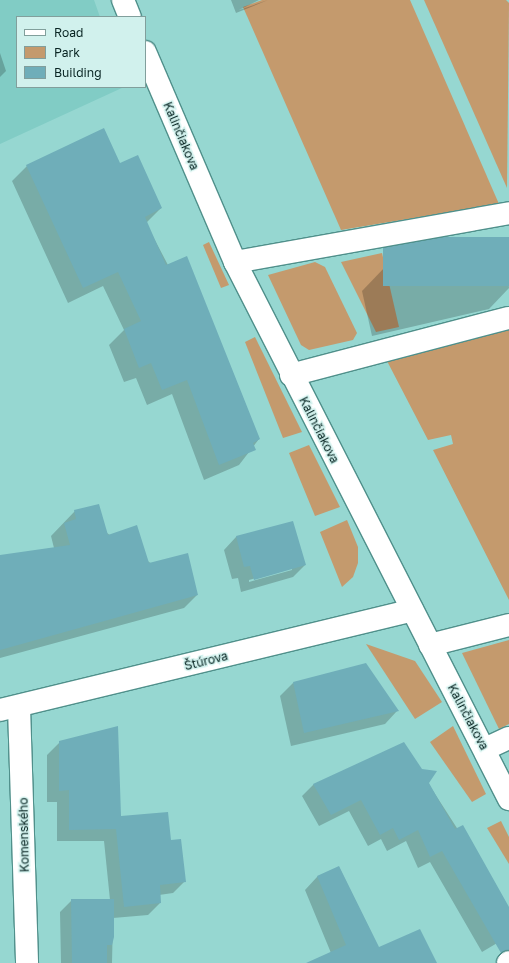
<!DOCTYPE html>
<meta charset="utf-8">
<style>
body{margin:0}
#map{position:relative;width:509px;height:963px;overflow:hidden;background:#96d7d1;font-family:"Golos Text",sans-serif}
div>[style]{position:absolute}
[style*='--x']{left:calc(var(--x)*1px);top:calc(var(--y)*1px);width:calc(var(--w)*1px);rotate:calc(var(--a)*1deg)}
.built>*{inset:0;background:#81ccc5}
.green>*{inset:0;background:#c49a6d}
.shadow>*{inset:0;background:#0003}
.building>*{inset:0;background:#6faeb9;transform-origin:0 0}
.roads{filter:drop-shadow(1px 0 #50908b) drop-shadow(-1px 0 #50908b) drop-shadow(0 1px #50908b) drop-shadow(0 -1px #50908b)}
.minor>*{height:22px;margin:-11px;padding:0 11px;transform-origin:11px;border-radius:11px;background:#fff}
span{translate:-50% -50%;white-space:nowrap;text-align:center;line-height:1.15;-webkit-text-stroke:3px #d1f1ed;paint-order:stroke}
.street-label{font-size:12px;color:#082422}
.legend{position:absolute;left:16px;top:16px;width:130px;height:72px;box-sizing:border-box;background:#d1f1ed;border:1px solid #819f9c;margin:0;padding:5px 7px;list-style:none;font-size:12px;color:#082422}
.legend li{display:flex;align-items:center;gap:8px;height:20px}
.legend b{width:20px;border:1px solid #819f9c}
</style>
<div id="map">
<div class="built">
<div style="clip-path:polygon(0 0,94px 0,100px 17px,17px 17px,17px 87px,124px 87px,0 144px)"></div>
</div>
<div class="green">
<div style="clip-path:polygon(262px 0,410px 0,499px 204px,341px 230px,243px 7px)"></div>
<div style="clip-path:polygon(424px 0,506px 0,509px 3px,507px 188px)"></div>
<div style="clip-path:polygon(209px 242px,229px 285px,221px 288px,203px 245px)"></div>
<div style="clip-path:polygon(382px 253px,399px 327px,376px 332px,341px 262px)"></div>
<div style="clip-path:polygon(315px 262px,325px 267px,357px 333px,353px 340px,309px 350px,301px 345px,268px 275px)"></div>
<div style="clip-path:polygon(509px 329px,509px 600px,433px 450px,453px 444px,451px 435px,428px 440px,387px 361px)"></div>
<div style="clip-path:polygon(255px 337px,302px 432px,283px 438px,245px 342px)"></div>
<div style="clip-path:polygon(309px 445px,340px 507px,315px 516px,289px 453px)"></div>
<div style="clip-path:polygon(347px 520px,358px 547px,358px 563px,353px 577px,342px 587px,320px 532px)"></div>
<div style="clip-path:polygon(509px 640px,509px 724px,499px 729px,462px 653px)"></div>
<div style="clip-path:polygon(366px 644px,415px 661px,442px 702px,415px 719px)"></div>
<div style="clip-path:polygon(453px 726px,486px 794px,472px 802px,430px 742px)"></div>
<div style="clip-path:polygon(501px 821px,509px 837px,509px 864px,487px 828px)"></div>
</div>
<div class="shadow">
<div style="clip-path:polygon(231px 0,259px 0,239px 10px,268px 0,236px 13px)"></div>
<div style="clip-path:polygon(0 53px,6px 71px,0 77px)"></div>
<div style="clip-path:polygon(120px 165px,161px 208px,146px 223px,259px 439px,239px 465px,204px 480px,172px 394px,147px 405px,136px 378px,124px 382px,109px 345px,124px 330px,103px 286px,68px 303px,12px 181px,27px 166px)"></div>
<div style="clip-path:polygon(504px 239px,509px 288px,489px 309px,372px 336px,362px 291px,386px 266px)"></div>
<div style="clip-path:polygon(75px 511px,197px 595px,184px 608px,0 658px,0 556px,54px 548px,51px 536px)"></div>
<div style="clip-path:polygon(evenodd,292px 522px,305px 565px,293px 577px,241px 592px,238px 578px,232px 579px,224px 550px,236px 537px,292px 522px,292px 568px,292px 570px,249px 582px,249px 580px,292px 568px)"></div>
<div style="clip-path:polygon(293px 683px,397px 711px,385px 724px,291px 746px,280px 696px)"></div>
<div style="clip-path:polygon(60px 742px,120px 817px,170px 841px,185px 881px,173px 893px,159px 895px,160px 903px,148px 915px,113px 918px,112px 963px,61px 963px,60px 912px,72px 900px,110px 900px,104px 841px,57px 841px,57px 802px,47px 802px,47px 755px)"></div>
<div style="clip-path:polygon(428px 783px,509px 909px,509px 936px,482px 952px,430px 862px,418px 868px,406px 841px,387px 851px,381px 839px,368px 846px,349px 811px,319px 826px,302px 796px,314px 784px)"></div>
<div style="clip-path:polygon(339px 867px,379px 949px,436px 963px,308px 963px,331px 953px,305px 890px,317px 877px)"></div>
</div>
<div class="building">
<div style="clip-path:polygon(104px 128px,120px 163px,138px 155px,162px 208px,145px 217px,166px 265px,187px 256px,260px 439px,253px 443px,256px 450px,219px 465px,187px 380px,162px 390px,151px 363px,139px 368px,124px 329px,141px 321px,118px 272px,83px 288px,26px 165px)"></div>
<div style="left:509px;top:237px;width:49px;height:126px;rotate:90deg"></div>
<div style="clip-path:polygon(99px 504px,108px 535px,137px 525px,149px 563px,188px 553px,198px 595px,0 650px,0 555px,70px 545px,64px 523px,76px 519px,74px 510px)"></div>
<div style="clip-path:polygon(293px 521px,306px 565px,254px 580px,250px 566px,244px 567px,236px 536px)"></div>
<div style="clip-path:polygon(366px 663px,399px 711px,304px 733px,293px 682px)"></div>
<div style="clip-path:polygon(118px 726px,121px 816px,168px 812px,171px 840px,181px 839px,186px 882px,160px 885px,161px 903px,124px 907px,116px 829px,69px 830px,69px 790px,59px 791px,59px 741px)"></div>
<div style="clip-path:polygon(404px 742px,422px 769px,437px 771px,429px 783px,455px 829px,463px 825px,509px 907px,509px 950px,501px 953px,442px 851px,430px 857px,418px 830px,399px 840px,393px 828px,380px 835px,361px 800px,331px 815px,313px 784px)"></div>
<div style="clip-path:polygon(339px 866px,379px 947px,420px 929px,437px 963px,306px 963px,346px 945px,317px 876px)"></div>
<div style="clip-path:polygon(71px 899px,114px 899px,114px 937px,112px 945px,107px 945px,107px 963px,72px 963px)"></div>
</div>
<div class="roads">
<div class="minor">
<div style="--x:123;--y:0;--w:18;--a:68"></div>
<div style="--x:145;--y:52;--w:228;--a:66.8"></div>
<div style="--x:235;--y:262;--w:603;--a:62.97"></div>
<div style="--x:235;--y:262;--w:278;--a:-10.1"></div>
<div style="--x:291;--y:375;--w:225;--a:-14.7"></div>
<div style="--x:430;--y:645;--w:81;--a:-14.2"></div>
<div style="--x:19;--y:707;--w:256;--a:88.2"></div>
<div style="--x:0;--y:710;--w:424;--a:-13.6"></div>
<div style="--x:485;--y:749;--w:26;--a:-25"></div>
<div style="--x:508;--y:963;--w:1;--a:-45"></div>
</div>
</div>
<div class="street-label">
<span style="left:181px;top:136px;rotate:67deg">Kalinčiakova</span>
<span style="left:319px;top:430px;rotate:63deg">Kalinčiakova</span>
<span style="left:206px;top:661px;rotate:-14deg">Štúrova</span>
<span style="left:468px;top:717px;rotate:62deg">Kalinčiakova</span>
<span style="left:24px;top:835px;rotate:-91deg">Komenského</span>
</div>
<ul class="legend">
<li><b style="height:5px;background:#fff"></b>Road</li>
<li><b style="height:11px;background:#c49a6d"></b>Park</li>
<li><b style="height:11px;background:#6faeb9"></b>Building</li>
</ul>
</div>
